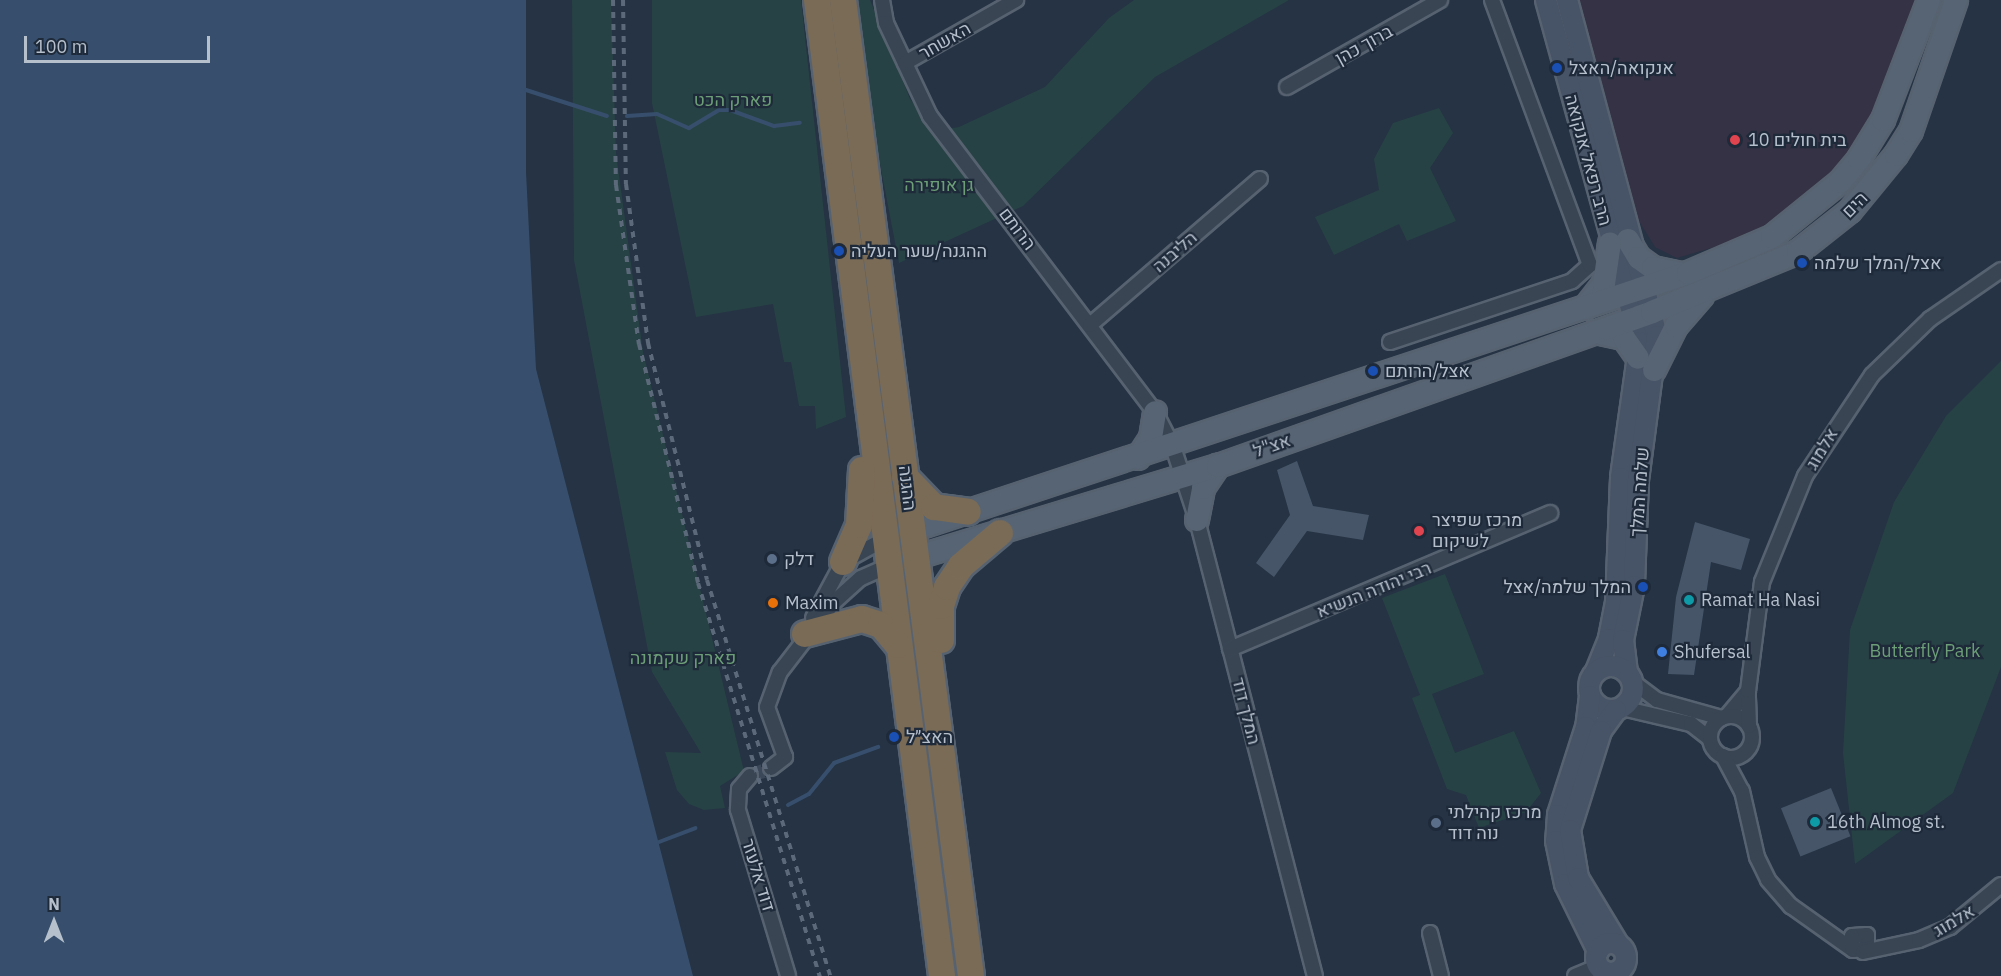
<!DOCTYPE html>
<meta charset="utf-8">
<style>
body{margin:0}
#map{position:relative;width:2001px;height:976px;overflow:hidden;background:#253344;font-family:"IBM Plex Sans",Heebo,sans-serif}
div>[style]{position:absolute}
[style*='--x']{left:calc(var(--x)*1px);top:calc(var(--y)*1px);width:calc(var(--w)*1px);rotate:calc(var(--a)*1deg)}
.medical>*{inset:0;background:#343244}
.green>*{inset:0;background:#274245}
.water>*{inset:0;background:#374f6c}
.stream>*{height:4px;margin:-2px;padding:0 2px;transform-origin:2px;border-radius:2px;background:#374f6c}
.building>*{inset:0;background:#465568;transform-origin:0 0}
.street-tunnel>*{height:14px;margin-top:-7px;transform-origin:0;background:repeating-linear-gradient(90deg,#3b4859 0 14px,transparent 0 21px)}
.roads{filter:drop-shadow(2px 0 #576270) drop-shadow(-2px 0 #576270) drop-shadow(0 2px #576270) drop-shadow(0 -2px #576270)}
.street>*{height:14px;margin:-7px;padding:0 7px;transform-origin:7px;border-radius:7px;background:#394553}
.street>.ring{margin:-7px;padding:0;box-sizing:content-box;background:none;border:14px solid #394553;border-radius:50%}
.secondary>*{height:20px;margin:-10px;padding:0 10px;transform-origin:10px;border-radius:10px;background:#475366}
.secondary>.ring{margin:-10px;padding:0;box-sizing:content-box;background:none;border:20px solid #475366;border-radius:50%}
.primary>*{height:22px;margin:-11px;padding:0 11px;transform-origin:11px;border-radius:11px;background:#576473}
.highway>*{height:26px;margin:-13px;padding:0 13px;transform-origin:13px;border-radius:13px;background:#7a6b56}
.rail>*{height:4px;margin-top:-2px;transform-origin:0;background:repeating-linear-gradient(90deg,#5b697a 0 6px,transparent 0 12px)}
.dots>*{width:16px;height:16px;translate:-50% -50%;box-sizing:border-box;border:3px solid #1e2939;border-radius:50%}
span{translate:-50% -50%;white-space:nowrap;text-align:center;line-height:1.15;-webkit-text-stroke:4.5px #1e2939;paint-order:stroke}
.street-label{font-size:18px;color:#b6c0cd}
.poi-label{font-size:18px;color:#b6c0cd}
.left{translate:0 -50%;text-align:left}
.right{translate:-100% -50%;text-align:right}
.park-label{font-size:18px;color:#6c9f77}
.north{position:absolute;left:24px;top:892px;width:60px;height:60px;-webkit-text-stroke:4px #1e2939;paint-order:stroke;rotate:0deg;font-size:16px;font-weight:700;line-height:24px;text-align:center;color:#b6c0cd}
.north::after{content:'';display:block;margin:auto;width:21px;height:27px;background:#b6c0cd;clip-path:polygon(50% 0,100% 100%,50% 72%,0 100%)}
.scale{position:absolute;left:24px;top:36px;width:186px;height:27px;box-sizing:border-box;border:3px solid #b6c0cd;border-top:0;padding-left:8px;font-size:18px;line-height:21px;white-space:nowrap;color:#b6c0cd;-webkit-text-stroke:4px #1e2939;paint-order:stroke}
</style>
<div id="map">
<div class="medical">
<div style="clip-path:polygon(1578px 0,1918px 0,1870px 126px,1815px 194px,1742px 239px,1677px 258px,1655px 247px,1630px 207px)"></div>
</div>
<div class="green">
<div style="clip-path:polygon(572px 0,611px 0,616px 153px,643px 352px,744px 771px,720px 786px,725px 808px,704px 810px,689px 804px,677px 790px,665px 752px,701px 753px,652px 672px,574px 260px)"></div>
<div style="clip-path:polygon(652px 0,801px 0,846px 417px,816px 429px,815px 406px,799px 406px,791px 362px,784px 362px,773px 304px,696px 317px,652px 103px)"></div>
<div style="clip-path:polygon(854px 0,870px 0,910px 99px,934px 131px,959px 127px,1045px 87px,1109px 18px,1134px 0,1289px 0,1155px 77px,1023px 206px,899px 263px,867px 96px)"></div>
<div style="clip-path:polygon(1439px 108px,1453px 133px,1430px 168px,1456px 221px,1407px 241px,1399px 224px,1334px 255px,1315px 217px,1379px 190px,1374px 159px,1393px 123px)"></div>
<div style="clip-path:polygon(2001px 361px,2001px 667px,1953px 793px,1855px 864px,1843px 753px,1850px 630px,1894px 502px,1946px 416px)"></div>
<div style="clip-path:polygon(1445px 574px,1484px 674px,1432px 694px,1455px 753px,1514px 731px,1541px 793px,1526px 812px,1479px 828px,1466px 795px,1447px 789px,1412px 698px,1420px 695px,1382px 598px)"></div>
</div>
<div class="water">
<div style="clip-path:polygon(0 0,526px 0,526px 172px,536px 369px,693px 976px,0 976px)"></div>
</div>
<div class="stream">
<div style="--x:526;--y:90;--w:85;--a:17.8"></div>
<div style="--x:627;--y:116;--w:30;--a:-4"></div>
<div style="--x:657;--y:114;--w:35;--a:24"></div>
<div style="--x:689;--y:128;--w:35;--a:-31"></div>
<div style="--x:719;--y:110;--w:11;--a:0"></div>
<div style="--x:730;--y:110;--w:47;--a:20"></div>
<div style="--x:774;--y:126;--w:26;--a:-7"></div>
<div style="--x:788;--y:805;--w:24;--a:-28"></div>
<div style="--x:809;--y:794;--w:40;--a:-51"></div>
<div style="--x:834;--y:763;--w:47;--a:-20"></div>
<div style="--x:659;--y:842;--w:39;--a:-21"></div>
</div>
<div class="building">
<div style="clip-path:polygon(1297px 461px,1313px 506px,1369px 515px,1363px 540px,1307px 531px,1274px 577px,1256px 563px,1290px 515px,1277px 470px)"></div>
<div style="clip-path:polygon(1695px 522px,1750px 539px,1741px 570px,1711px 562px,1694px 675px,1668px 674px,1676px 597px)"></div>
<div style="left:1831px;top:788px;width:52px;height:54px;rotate:68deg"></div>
</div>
<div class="street-tunnel">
<div style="--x:750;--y:776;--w:22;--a:-21"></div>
</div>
<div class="roads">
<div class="street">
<div style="--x:882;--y:0;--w:23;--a:80"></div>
<div style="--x:886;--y:23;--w:103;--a:64.7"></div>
<div style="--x:930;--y:116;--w:372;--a:52.8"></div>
<div style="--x:1155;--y:412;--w:39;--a:63"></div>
<div style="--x:1173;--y:447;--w:77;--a:71.8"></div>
<div style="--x:1197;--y:520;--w:471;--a:75.5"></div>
<div style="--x:905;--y:63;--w:128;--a:-29.6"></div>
<div style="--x:1287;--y:87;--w:176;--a:-29.6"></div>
<div style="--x:1090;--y:325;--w:224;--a:-40.7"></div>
<div style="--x:1390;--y:342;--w:192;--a:-18.5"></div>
<div style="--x:1572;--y:281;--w:24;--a:-42"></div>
<div style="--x:1590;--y:265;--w:283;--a:-110.3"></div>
<div style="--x:813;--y:618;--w:64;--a:-61.8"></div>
<div style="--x:843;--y:562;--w:48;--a:-28.7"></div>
<div style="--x:1230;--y:649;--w:348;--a:-23"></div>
<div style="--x:1633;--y:682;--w:30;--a:37"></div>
<div style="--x:1657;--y:700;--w:67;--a:15.5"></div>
<div style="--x:1622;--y:708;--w:71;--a:13.1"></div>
<div style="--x:1691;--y:724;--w:24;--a:38"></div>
<div style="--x:1727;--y:716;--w:33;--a:-50"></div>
<div class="ring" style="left:1710px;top:716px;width:28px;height:28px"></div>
<div style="--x:1749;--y:726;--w:35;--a:-92"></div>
<div style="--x:1748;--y:691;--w:110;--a:-82.7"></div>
<div style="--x:1762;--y:582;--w:114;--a:-67.9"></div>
<div style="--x:1805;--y:476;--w:121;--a:-56.4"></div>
<div style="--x:1872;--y:375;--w:81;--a:-44"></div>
<div style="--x:1930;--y:319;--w:86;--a:-34.6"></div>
<div style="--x:1723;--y:756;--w:40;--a:62"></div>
<div style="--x:1742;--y:791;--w:68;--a:77.2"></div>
<div style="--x:1757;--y:857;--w:25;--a:64"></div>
<div style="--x:1768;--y:880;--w:35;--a:49"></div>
<div style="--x:1791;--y:906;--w:76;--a:35.4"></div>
<div style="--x:1853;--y:950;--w:14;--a:-4"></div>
<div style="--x:1867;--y:949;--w:14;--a:-90"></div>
<div style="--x:1867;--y:935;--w:15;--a:176"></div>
<div style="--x:1852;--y:936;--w:12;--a:90"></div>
<div style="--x:771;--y:768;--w:18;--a:-38"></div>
<div style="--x:785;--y:757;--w:53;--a:-109.8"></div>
<div style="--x:767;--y:707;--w:37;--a:-70"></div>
<div style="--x:780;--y:672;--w:88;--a:-52.4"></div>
<div style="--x:834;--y:602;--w:36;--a:-42"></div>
<div style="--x:861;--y:578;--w:30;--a:-24"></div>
<div style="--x:750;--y:776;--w:17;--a:130"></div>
<div style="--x:739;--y:789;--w:21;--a:93"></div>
<div style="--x:738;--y:810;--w:173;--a:73.2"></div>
<div style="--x:1430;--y:933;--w:44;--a:75.7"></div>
<div style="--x:1863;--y:952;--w:57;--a:-12.1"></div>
<div style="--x:1919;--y:940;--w:34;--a:-23"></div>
<div style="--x:1950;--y:927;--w:66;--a:-39.5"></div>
<div style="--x:1575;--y:976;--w:26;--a:-23"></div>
</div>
<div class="secondary">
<div style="--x:1546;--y:0;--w:355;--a:74.6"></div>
<div style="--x:1640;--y:342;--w:137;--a:98"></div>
<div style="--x:1621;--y:478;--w:124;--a:92.3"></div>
<div style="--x:1616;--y:602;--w:38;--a:101"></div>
<div style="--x:1609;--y:639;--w:35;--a:112"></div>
<div style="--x:1567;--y:0;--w:348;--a:75"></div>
<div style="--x:1657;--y:336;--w:145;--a:97.5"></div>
<div style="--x:1638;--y:480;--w:106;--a:92.2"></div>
<div style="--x:1634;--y:586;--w:55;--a:101.5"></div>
<div style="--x:1623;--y:640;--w:32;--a:83"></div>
<div class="ring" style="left:1589px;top:666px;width:24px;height:24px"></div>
<div style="--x:1590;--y:696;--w:31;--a:97"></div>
<div style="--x:1586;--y:727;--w:92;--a:107.7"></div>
<div style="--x:1558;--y:815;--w:26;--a:94"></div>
<div style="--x:1556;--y:841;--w:44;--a:78.2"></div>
<div style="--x:1565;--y:884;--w:75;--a:63.8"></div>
<div style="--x:1616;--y:710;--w:26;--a:126"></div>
<div style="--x:1601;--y:731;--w:104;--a:107.4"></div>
<div style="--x:1570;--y:830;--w:49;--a:80.5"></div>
<div style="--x:1578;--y:878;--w:77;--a:58.8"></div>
<div class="ring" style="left:1596px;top:943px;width:10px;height:10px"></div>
</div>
<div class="primary">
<div style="--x:1628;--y:240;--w:21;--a:59"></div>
<div style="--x:1639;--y:258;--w:17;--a:36"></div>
<div style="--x:1653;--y:268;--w:29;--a:12"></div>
<div style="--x:1585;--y:308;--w:31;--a:-52"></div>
<div style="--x:1604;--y:284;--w:41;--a:-81.7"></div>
<div style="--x:1595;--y:332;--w:30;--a:12"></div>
<div style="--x:1624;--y:338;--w:24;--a:55"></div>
<div style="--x:1654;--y:370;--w:49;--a:-63.4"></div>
<div style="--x:1676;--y:326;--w:40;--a:-49"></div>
<div style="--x:1138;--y:458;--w:24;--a:-57"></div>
<div style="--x:1151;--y:438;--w:26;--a:-81"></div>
<div style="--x:1197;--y:520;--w:33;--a:-79"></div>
<div style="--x:1203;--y:488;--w:27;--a:-56"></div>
<div style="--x:885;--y:539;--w:846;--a:-18.33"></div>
<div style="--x:1688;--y:273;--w:91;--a:-23.2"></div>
<div style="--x:1772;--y:237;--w:87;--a:-39"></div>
<div style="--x:1840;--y:182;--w:30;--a:-50"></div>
<div style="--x:1859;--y:159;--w:46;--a:-58.4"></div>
<div style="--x:1883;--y:120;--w:129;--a:-69"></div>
<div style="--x:888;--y:566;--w:345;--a:-16.9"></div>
<div style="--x:1218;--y:466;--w:461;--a:-19.5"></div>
<div style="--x:1652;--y:312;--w:158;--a:-22.3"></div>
<div style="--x:1798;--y:252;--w:66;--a:-38.3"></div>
<div style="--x:1850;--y:211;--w:72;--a:-50.6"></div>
<div style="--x:1896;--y:155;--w:28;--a:-58"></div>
<div style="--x:1911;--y:131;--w:139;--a:-71"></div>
</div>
<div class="highway">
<div style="--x:817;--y:0;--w:984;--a:82.7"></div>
<div style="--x:843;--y:0;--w:984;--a:82.53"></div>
<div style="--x:905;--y:477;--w:42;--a:46"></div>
<div style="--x:934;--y:507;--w:34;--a:8"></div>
<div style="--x:843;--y:562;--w:40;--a:-66.6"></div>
<div style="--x:859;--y:525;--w:55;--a:-86.9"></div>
<div style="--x:805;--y:634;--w:59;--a:-14.7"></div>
<div style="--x:862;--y:619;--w:20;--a:18"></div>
<div style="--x:881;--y:625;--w:26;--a:50"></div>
<div style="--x:941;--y:640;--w:34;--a:-90"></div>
<div style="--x:941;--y:606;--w:20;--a:-72"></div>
<div style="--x:947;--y:587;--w:25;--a:-56"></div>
<div style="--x:961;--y:566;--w:51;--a:-40.2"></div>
</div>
</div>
<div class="rail">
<div style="--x:613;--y:0;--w:185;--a:89.1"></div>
<div style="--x:616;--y:185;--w:161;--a:81.8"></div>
<div style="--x:639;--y:344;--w:246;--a:76.1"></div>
<div style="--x:698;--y:583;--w:412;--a:72.8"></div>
<div style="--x:623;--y:0;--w:184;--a:89.1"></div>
<div style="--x:626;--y:184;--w:161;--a:82.1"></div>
<div style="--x:648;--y:343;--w:244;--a:76"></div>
<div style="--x:707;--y:580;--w:415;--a:72.7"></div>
</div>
<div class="dots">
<div style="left:1557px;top:68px;background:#1a4fb4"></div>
<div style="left:1735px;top:140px;background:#e0444e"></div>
<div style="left:839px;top:251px;background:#1a4fb4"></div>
<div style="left:1802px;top:263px;background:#1a4fb4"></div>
<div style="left:1373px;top:371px;background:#1a4fb4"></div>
<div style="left:1419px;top:531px;background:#e0444e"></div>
<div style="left:772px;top:559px;background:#5c6f8a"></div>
<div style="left:1643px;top:587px;background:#1a4fb4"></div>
<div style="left:1689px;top:600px;background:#0f9aa8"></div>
<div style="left:773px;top:603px;background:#e8710a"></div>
<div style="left:1662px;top:652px;background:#3f7fe0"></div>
<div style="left:894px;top:737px;background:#1a4fb4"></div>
<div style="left:1815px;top:822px;background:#0f9aa8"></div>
<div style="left:1436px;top:823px;background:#5c6f8a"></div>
</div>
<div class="street-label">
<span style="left:945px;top:41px;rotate:-30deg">האשחר</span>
<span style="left:1364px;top:45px;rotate:-29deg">ברוך כהן</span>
<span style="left:1588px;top:160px;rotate:75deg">הרב רפאל אנקואה</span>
<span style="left:1855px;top:205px;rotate:-45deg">הים</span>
<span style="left:1017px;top:229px;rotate:53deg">הרותם</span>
<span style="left:1175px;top:252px;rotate:-41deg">הליבנה</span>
<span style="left:1272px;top:446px;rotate:-19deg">אצ"ל</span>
<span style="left:1822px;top:449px;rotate:-59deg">אלמוג</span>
<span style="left:907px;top:488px;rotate:83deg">ההגנה</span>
<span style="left:1640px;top:492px;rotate:-86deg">שלמה המלך</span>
<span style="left:1374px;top:590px;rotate:-22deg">רבי יהודה הנשיא</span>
<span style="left:1246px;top:711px;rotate:76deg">המלך דוד</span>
<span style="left:758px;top:875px;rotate:73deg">דוד אלעזר</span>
<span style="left:1954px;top:921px;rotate:-31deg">אלמוג</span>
</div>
<div class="poi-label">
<span class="left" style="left:1569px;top:68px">אנקואה/האצל</span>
<span class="left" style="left:1748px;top:140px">בית חולים 10</span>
<span class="left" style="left:851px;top:251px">ההגנה/שער העליה</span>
<span class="left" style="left:1814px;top:263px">אצל/המלך שלמה</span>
<span class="left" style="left:1385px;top:371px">אצל/הרותם</span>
<span class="left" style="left:1432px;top:531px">מרכז שפיצר<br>לשיקום</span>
<span class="left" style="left:784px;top:559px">דלק</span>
<span class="right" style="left:1631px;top:587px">המלך שלמה/אצל</span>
<span class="left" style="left:1701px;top:600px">Ramat Ha Nasi</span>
<span class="left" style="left:785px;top:603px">Maxim</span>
<span class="left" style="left:1674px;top:652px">Shufersal</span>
<span class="left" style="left:906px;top:737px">האצ״ל</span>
<span class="left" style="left:1448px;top:823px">מרכז קהילתי<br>נוה דוד</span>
<span class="left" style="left:1827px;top:822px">16th Almog st.</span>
</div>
<div class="park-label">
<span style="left:733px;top:100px">פארק הכט</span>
<span style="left:939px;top:185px">גן אופירה</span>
<span style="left:1925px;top:651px">Butterfly Park</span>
<span style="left:683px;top:658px">פארק שקמונה</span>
</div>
<div class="north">N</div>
<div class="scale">100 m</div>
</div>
